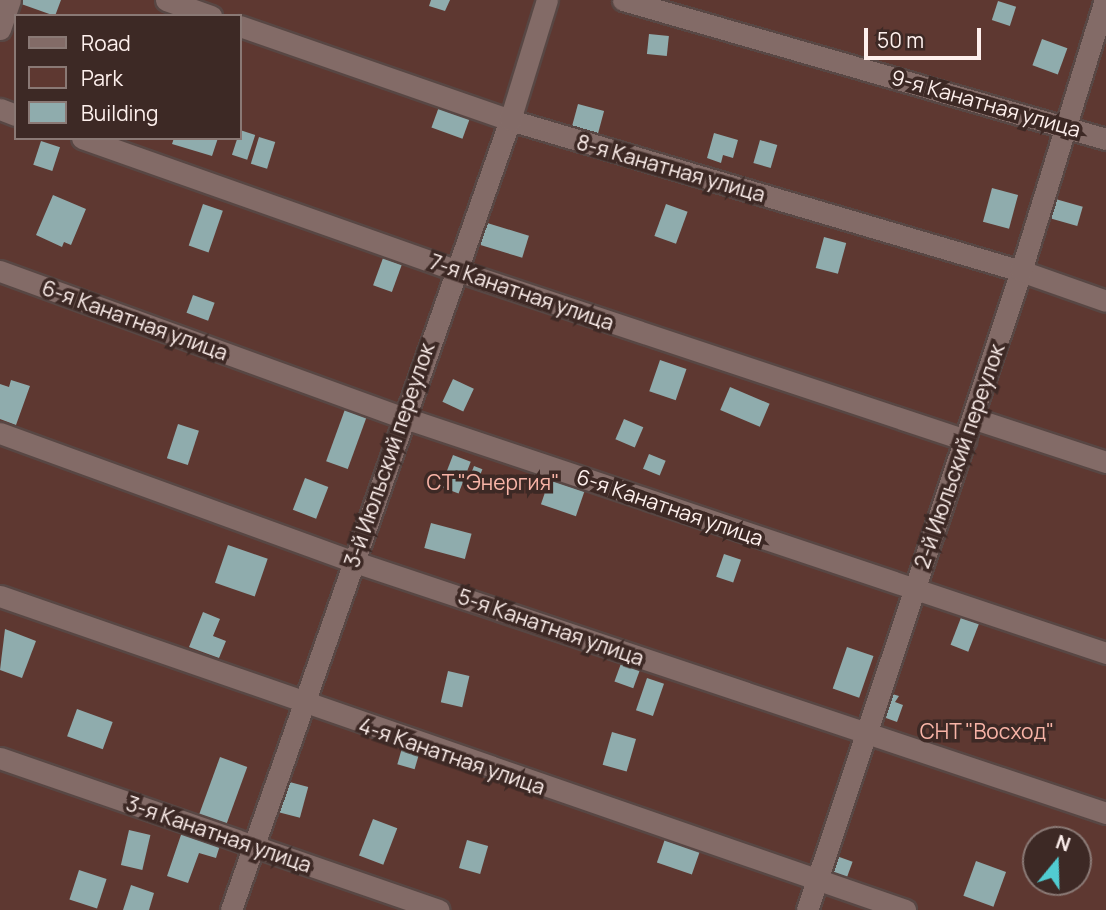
<!DOCTYPE html>
<meta charset="utf-8">
<style>
body{margin:0}
#map{position:relative;width:1106px;height:910px;overflow:hidden;background:#3d2925;font-family:Manrope,sans-serif}
div>[style]{position:absolute}
[style*='--x']{left:calc(var(--x)*1px);top:calc(var(--y)*1px);width:calc(var(--w)*1px);rotate:calc(var(--a)*1deg)}
.green>*{inset:0;background:#5e3831}
.building>*{inset:0;background:#8facad;transform-origin:0 0}
.roads{filter:drop-shadow(2px 0 #584744) drop-shadow(-2px 0 #584744) drop-shadow(0 2px #584744) drop-shadow(0 -2px #584744)}
.minor>*{height:21px;margin:-10.5px;padding:0 10.5px;transform-origin:10.5px;border-radius:10.5px;background:#836b67}
span{translate:-50% -50%;white-space:nowrap;text-align:center;line-height:1.15;-webkit-text-stroke:7px #3d2925;paint-order:stroke}
.street-label{font-size:21px;color:#fef0ed}
.park-label{font-size:21px;color:#f8b4a7}
.legend{position:absolute;left:14px;top:14px;width:228px;height:126px;box-sizing:border-box;background:#3d2925;border:2px solid #8a7975;margin:0;padding:9px 12px;list-style:none;font-size:21px;color:#fef0ed}
.legend li{display:flex;align-items:center;gap:14px;height:35px}
.legend b{width:35px;border:2px solid #8a7975}
.north{position:absolute;left:1022px;top:826px;width:70px;height:70px;box-sizing:border-box;background:#3d2925;border:2px solid #8a7975;border-radius:50%;rotate:19deg;font-size:19px;font-weight:700;line-height:28px;text-align:center;color:#fef0ed}
.north::after{content:'';display:block;margin:auto;width:24px;height:32px;background:#51ccd1;clip-path:polygon(50% 0,100% 100%,50% 72%,0 100%)}
.scale{position:absolute;left:864px;top:28px;width:117px;height:32px;box-sizing:border-box;border:4px solid #fef0ed;border-top:0;padding-left:9px;font-size:21px;line-height:24px;white-space:nowrap;color:#fef0ed;-webkit-text-stroke:5px #3d2925;paint-order:stroke}
</style>
<div id="map">
<div class="green">
<div style="clip-path:polygon(evenodd,0 0,1106px 0,1106px 910px,0 910px,0 0,16px 16px,240px 16px,240px 138px,16px 138px,16px 16px,0 0,1036px 840px,1078px 840px,1078px 882px,1036px 882px,1036px 840px)"></div>
</div>
<div class="building">
<div style="clip-path:polygon(10px 0,61px 0,55px 16px)"></div>
<div style="clip-path:polygon(431px 0,450px 0,445px 11px,429px 6px)"></div>
<div style="left:998px;top:1px;width:19px;height:20px;rotate:18deg"></div>
<div style="left:649px;top:34px;width:20px;height:20px;rotate:6deg"></div>
<div style="left:1042px;top:39px;width:27px;height:28px;rotate:20deg"></div>
<div style="left:440px;top:104px;width:33px;height:25px;rotate:20deg"></div>
<div style="left:578px;top:104px;width:27px;height:27px;rotate:15deg"></div>
<div style="left:240px;top:130px;width:16px;height:26px;rotate:18deg"></div>
<div style="clip-path:polygon(714px 133px,738px 140px,733px 158px,723px 155px,721px 163px,707px 158px)"></div>
<div style="left:259px;top:137px;width:17px;height:28px;rotate:17deg"></div>
<div style="clip-path:polygon(174px 138px,218px 138px,212px 156px,172px 144px)"></div>
<div style="left:760px;top:140px;width:18px;height:24px;rotate:16deg"></div>
<div style="left:41px;top:141px;width:20px;height:25px;rotate:18deg"></div>
<div style="left:992px;top:188px;width:27px;height:35px;rotate:15deg"></div>
<div style="clip-path:polygon(53px 195px,86px 209px,71px 245px,64px 242px,62px 247px,36px 235px)"></div>
<div style="left:1052px;top:198px;width:32px;height:20px;rotate:16deg"></div>
<div style="left:203px;top:204px;width:21px;height:44px;rotate:19deg"></div>
<div style="left:666px;top:204px;width:23px;height:34px;rotate:20deg"></div>
<div style="left:484px;top:222px;width:47px;height:23px;rotate:17deg"></div>
<div style="left:824px;top:237px;width:23px;height:32px;rotate:15deg"></div>
<div style="left:383px;top:258px;width:20px;height:29px;rotate:20deg"></div>
<div style="left:193px;top:295px;width:23px;height:19px;rotate:20deg"></div>
<div style="left:660px;top:360px;width:28px;height:33px;rotate:19deg"></div>
<div style="left:453px;top:379px;width:23px;height:25px;rotate:25deg"></div>
<div style="clip-path:polygon(11px 380px,30px 386px,16px 425px,0 419px,0 384px,9px 387px)"></div>
<div style="left:730px;top:387px;width:43px;height:25px;rotate:23deg"></div>
<div style="left:348px;top:401px;width:23px;height:64px;rotate:20deg"></div>
<div style="left:624px;top:419px;width:21px;height:22px;rotate:23deg"></div>
<div style="left:178px;top:424px;width:22px;height:36px;rotate:18deg"></div>
<div style="left:649px;top:454px;width:18px;height:16px;rotate:22deg"></div>
<div style="left:453px;top:455px;width:19px;height:34px;rotate:21deg"></div>
<div style="left:474px;top:466px;width:9px;height:22px;rotate:21deg"></div>
<div style="left:552px;top:472px;width:37px;height:34px;rotate:19deg"></div>
<div style="left:305px;top:478px;width:25px;height:34px;rotate:21deg"></div>
<div style="left:431px;top:523px;width:42px;height:26px;rotate:15deg"></div>
<div style="left:228px;top:545px;width:42px;height:40px;rotate:19deg"></div>
<div style="left:724px;top:554px;width:18px;height:24px;rotate:19deg"></div>
<div style="clip-path:polygon(203px 612px,220px 619px,213px 636px,226px 641px,219px 658px,189px 647px)"></div>
<div style="left:962px;top:615px;width:19px;height:32px;rotate:21deg"></div>
<div style="clip-path:polygon(5px 629px,36px 641px,22px 678px,0 670px)"></div>
<div style="left:847px;top:647px;width:28px;height:44px;rotate:19deg"></div>
<div style="left:623px;top:658px;width:20px;height:25px;rotate:20deg"></div>
<div style="left:448px;top:671px;width:22px;height:32px;rotate:13deg"></div>
<div style="left:647px;top:678px;width:18px;height:34px;rotate:19deg"></div>
<div style="clip-path:polygon(889px 693px,899px 696px,895px 702px,903px 705px,897px 722px,886px 718px)"></div>
<div style="left:77px;top:709px;width:38px;height:29px;rotate:20deg"></div>
<div style="left:612px;top:732px;width:25px;height:34px;rotate:16deg"></div>
<div style="left:402px;top:748px;width:18px;height:17px;rotate:16deg"></div>
<div style="left:220px;top:757px;width:29px;height:67px;rotate:20deg"></div>
<div style="left:286px;top:781px;width:23px;height:32px;rotate:15deg"></div>
<div style="left:373px;top:819px;width:26px;height:39px;rotate:21deg"></div>
<div style="clip-path:polygon(184px 826px,222px 839px,216px 858px,199px 853px,188px 883px,167px 876px)"></div>
<div style="left:129px;top:830px;width:22px;height:36px;rotate:13deg"></div>
<div style="left:666px;top:836px;width:37px;height:28px;rotate:19deg"></div>
<div style="left:467px;top:840px;width:22px;height:29px;rotate:16deg"></div>
<div style="left:831px;top:854px;width:23px;height:21px;rotate:20deg"></div>
<div style="left:976px;top:861px;width:32px;height:37px;rotate:20deg"></div>
<div style="left:79px;top:870px;width:29px;height:31px;rotate:18deg"></div>
<div style="clip-path:polygon(131px 885px,154px 893px,149px 910px,123px 910px)"></div>
</div>
<div class="roads">
<div class="minor">
<div style="--x:166;--y:0;--w:48;--a:19.6"></div>
<div style="--x:623;--y:0;--w:503;--a:16.06"></div>
<div style="--x:240;--y:26;--w:286;--a:19.2"></div>
<div style="--x:510;--y:120;--w:533;--a:16.46"></div>
<div style="--x:1021;--y:271;--w:90;--a:19.4"></div>
<div style="--x:0;--y:29;--w:31;--a:-71"></div>
<div style="--x:0;--y:109;--w:17;--a:21"></div>
<div style="--x:82;--y:138;--w:396;--a:19.5"></div>
<div style="--x:455;--y:270;--w:538;--a:18.43"></div>
<div style="--x:0;--y:271;--w:428;--a:20"></div>
<div style="--x:402;--y:417;--w:743;--a:18.53"></div>
<div style="--x:972;--y:418;--w:141;--a:18.2"></div>
<div style="--x:0;--y:433;--w:375;--a:20"></div>
<div style="--x:352;--y:561;--w:795;--a:18.48"></div>
<div style="--x:0;--y:596;--w:958;--a:19.13"></div>
<div style="--x:0;--y:758;--w:464;--a:19.1"></div>
<div style="--x:231;--y:910;--w:838;--a:-70.55"></div>
<div style="--x:510;--y:120;--w:126;--a:-72.9"></div>
<div style="--x:807;--y:910;--w:674;--a:-71.48"></div>
<div style="--x:1021;--y:271;--w:284;--a:-72.8"></div>
</div>
</div>
<div class="street-label">
<span style="left:986px;top:103px;rotate:16deg">9-я Канатная улица</span>
<span style="left:671px;top:168px;rotate:16deg">8-я Канатная улица</span>
<span style="left:522px;top:292px;rotate:19deg">7-я Канатная улица</span>
<span style="left:135px;top:320px;rotate:20deg">6-я Канатная улица</span>
<span style="left:389px;top:455px;rotate:-71deg">3-й Июльский переулок</span>
<span style="left:959px;top:456px;rotate:-71deg">2-й Июльский переулок</span>
<span style="left:670px;top:507px;rotate:19deg">6-я Канатная улица</span>
<span style="left:551px;top:627px;rotate:19deg">5-я Канатная улица</span>
<span style="left:452px;top:756px;rotate:19deg">4-я Канатная улица</span>
<span style="left:219px;top:834px;rotate:19deg">3-я Канатная улица</span>
</div>
<div class="park-label">
<span style="left:493px;top:482px">СТ "Энергия"</span>
<span style="left:987px;top:731px">СНТ "Восход"</span>
</div>
<ul class="legend">
<li><b style="height:9px;background:#836b67"></b>Road</li>
<li><b style="height:19px;background:#5e3831"></b>Park</li>
<li><b style="height:19px;background:#8facad"></b>Building</li>
</ul>
<div class="north">N</div>
<div class="scale">50 m</div>
</div>
